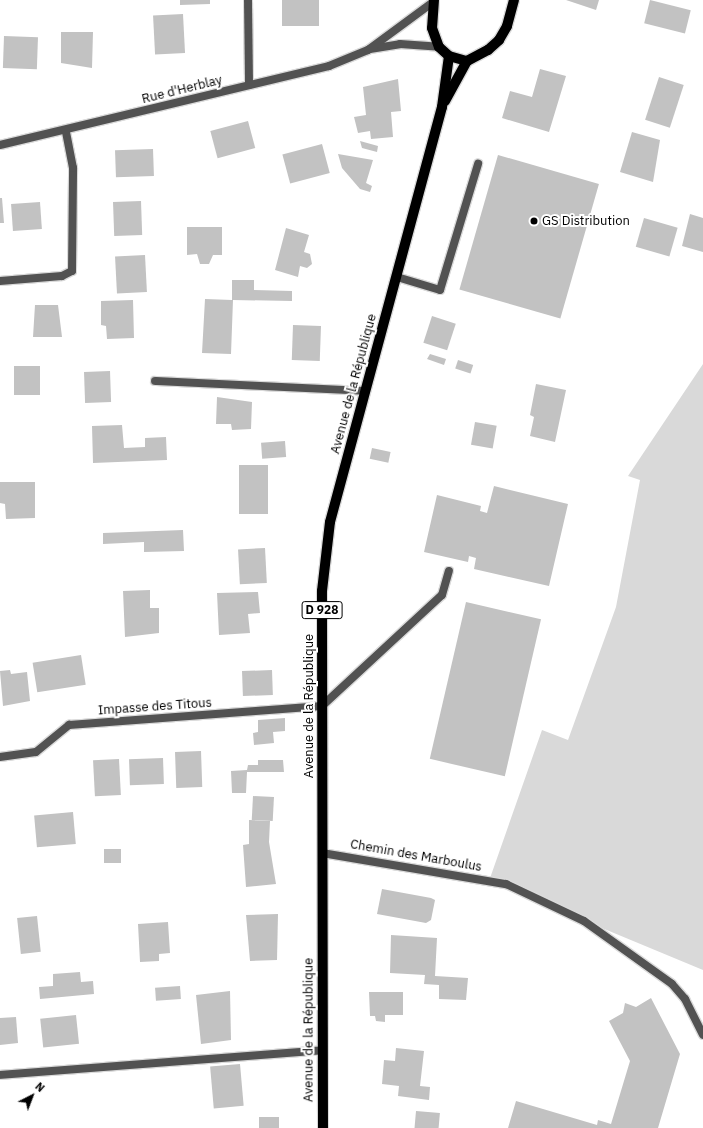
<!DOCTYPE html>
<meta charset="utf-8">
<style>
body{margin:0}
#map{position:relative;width:703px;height:1128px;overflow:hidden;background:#fff;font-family:"IBM Plex Sans",sans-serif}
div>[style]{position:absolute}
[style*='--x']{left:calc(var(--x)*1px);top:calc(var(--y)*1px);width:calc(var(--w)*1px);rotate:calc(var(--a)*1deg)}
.green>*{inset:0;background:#d9d9d9}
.building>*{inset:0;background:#c2c2c2;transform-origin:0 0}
.roads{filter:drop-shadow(1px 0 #dbdbdb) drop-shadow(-1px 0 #dbdbdb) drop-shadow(0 1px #dbdbdb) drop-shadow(0 -1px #dbdbdb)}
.lane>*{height:8px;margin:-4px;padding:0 4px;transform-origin:4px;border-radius:4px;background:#525252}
.street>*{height:8px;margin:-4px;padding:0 4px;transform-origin:4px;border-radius:4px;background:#525252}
.primary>*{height:10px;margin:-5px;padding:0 5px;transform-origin:5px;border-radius:5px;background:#000}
.dots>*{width:11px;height:11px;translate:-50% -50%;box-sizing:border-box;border:2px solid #fff;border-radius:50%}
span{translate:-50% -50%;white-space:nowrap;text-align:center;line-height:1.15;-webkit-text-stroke:4px #fff;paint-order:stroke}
.shield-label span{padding:1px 3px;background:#fff;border:1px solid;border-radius:3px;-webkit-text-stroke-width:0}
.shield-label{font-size:12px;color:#000;font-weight:700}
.street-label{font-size:13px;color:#000}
.poi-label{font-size:13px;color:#000}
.left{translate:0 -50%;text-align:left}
.north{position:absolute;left:12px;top:1076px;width:40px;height:40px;-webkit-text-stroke:3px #fff;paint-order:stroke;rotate:42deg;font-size:11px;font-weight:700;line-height:16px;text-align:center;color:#000}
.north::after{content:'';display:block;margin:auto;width:14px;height:18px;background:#000;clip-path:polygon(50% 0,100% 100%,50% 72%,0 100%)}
</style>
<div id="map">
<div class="green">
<div style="clip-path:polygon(703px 364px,703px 970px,489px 881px,542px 730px,568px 740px,616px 607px,640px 480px,628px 476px)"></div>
</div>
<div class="building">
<div style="clip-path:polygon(180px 0,210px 0,210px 4px,180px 5px)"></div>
<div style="left:282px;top:0;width:37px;height:26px"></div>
<div style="clip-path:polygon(566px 0,599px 0,596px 10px)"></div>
<div style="left:650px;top:0;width:42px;height:24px;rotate:14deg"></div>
<div style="left:183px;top:14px;width:39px;height:30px;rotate:87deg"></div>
<div style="clip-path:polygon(61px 32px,93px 32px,92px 68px,61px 63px)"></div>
<div style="left:4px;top:36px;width:34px;height:32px;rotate:2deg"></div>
<div style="clip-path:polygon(540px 69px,566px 76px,549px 132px,502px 118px,510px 91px,532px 97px)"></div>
<div style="left:659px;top:77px;width:26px;height:45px;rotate:18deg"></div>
<div style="clip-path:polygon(398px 79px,401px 111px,391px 112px,393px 137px,371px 139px,370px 131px,358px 133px,354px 117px,366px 115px,363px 87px)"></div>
<div style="left:248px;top:121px;width:28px;height:39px;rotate:75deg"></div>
<div style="clip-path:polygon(632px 132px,660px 140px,653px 182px,620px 172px)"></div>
<div style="clip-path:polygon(360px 141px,378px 146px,377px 152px,362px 148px)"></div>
<div style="left:322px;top:144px;width:30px;height:41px;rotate:75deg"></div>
<div style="left:153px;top:149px;width:27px;height:38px;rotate:88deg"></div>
<div style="clip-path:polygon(338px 154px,373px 160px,366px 183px,372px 186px,370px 192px,360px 189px,342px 168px)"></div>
<div style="left:498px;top:155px;width:105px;height:140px;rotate:16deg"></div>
<div style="clip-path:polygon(0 198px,2px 198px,4px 223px,0 223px)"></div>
<div style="left:141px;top:201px;width:34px;height:28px;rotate:88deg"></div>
<div style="left:40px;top:202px;width:27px;height:29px;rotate:86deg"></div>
<div style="clip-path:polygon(690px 214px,703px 218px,703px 252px,682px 246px)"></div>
<div style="left:644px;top:218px;width:35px;height:30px;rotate:16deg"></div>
<div style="clip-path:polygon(187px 227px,222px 227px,222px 255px,213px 255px,209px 264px,200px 264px,197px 254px,187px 255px)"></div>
<div style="clip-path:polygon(286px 228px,309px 235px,304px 252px,310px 254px,312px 264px,307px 268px,300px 266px,298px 277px,275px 270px)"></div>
<div style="left:145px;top:255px;width:37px;height:30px;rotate:87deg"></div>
<div style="clip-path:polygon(232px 280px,254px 280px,254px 290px,292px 291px,292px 301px,233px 300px,231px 354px,202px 353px,205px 299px,232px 300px)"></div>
<div style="clip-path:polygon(133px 300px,134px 338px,107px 339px,106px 326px,101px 325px,101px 301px)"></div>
<div style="clip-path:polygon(35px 305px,58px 305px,62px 337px,33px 337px)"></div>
<div style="left:432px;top:316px;width:25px;height:28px;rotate:18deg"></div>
<div style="left:293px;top:325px;width:28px;height:35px;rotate:2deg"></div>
<div style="clip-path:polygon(430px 354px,446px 359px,444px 365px,427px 359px)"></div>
<div style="left:458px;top:360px;width:16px;height:9px;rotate:18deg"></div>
<div style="left:14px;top:366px;width:26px;height:29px"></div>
<div style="left:110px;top:371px;width:31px;height:26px;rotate:88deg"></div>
<div style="clip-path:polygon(536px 384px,566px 390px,555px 442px,530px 436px,534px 417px,530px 415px)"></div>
<div style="clip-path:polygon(217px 397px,252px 402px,251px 429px,232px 430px,231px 424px,216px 424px)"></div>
<div style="left:475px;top:422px;width:22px;height:23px;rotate:10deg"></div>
<div style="clip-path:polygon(122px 425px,124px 448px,145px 447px,145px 438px,166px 437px,167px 460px,93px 463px,92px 426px)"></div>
<div style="left:285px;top:441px;width:16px;height:24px;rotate:86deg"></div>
<div style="left:372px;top:448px;width:19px;height:11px;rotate:12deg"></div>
<div style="left:268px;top:465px;width:49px;height:29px;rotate:90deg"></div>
<div style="clip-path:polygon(0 482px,35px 482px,35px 518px,6px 519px,5px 504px,0 503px)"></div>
<div style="clip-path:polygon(494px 486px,568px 504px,549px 586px,474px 569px,476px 558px,469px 556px,468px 562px,424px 552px,437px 495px,481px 506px,480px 511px,487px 513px)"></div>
<div style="clip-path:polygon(183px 530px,184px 551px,144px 552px,144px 542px,103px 544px,103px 533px)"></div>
<div style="left:265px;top:548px;width:35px;height:27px;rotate:87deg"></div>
<div style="clip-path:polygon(150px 590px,150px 608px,159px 608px,159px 633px,125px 637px,123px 591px)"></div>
<div style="clip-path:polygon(258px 592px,260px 613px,248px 614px,250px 633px,219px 635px,217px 593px)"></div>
<div style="left:466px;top:602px;width:77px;height:161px;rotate:13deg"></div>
<div style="left:81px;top:655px;width:30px;height:49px;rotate:81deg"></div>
<div style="clip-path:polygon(10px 670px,11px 674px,27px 672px,30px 701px,3px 706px,0 671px)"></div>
<div style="left:272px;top:670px;width:25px;height:30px;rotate:88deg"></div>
<div style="clip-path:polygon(285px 718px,285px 731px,273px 732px,274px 743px,254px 745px,253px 733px,258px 732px,258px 720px)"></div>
<div style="left:201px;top:751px;width:36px;height:26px;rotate:88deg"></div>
<div style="left:163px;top:758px;width:26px;height:34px;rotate:88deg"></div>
<div style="left:119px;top:759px;width:36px;height:26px;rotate:87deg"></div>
<div style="clip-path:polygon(258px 760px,283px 760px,284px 772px,247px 772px,246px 793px,232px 793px,231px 771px,247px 770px,248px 765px,258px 765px)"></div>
<div style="left:253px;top:796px;width:21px;height:24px;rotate:3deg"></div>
<div style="left:73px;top:812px;width:32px;height:39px;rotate:85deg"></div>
<div style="clip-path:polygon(249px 820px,270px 821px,269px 842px,276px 884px,246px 887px,243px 845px,249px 844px)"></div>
<div style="left:104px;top:849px;width:17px;height:14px"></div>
<div style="clip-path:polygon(382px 889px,431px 898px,435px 900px,431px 920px,426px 923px,377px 914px)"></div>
<div style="clip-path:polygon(278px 914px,277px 960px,250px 961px,246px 915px)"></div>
<div style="left:37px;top:916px;width:36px;height:20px;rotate:84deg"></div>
<div style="clip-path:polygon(168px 922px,170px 953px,159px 954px,159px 961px,140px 962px,138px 924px)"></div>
<div style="clip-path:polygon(391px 935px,437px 938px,435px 976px,468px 978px,466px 1000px,439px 999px,439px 985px,424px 984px,425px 975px,390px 973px)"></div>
<div style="clip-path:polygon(80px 972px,81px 982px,93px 981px,94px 994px,40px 999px,39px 987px,53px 986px,53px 974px)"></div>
<div style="left:180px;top:986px;width:13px;height:25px;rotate:86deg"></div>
<div style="clip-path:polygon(230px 991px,231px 1040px,201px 1044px,196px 995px)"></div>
<div style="clip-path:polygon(369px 992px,403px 992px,403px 1015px,385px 1015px,385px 1022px,376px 1021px,375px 1016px,370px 1016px)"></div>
<div style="clip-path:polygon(651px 998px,680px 1054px,658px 1128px,508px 1128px,516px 1101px,597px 1125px,598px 1120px,611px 1124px,630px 1061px,609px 1021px,623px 1013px,625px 1003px,636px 1007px)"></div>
<div style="left:76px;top:1015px;width:29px;height:36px;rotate:84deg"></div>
<div style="clip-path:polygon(16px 1017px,18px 1043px,0 1045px,0 1018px)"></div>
<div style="clip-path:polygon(396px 1048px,424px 1051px,420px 1086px,430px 1087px,429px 1100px,398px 1096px,399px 1086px,382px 1084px,384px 1060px,395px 1061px)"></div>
<div style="left:240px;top:1064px;width:42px;height:30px;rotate:85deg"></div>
<div style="left:416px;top:1111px;width:24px;height:17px;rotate:5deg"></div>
<div style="left:279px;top:1117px;width:11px;height:20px;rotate:90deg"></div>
</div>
<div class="roads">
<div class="lane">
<div style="--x:397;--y:277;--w:45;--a:16.8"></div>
<div style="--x:440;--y:290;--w:132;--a:-73.2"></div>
<div style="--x:155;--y:381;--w:211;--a:2.7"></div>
<div style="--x:322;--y:706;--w:163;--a:-42.8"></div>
<div style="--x:442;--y:595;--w:25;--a:-74"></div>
<div style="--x:0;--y:1075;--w:323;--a:-4.4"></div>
</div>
<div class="street">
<div style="--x:248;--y:0;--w:85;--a:89.3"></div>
<div style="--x:370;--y:49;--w:30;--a:-9"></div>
<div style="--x:400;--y:44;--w:39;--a:4"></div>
<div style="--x:0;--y:145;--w:338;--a:-13.5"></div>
<div style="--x:329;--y:66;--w:42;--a:-22.3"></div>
<div style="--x:368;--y:50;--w:81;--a:-36.4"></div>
<div style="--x:0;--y:281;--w:62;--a:-4.6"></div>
<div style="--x:62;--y:276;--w:11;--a:-27"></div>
<div style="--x:72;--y:271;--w:103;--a:-89.4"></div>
<div style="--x:73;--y:168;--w:38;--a:-101"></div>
<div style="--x:0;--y:757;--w:36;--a:-8"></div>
<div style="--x:36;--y:752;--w:43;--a:-39.3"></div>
<div style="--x:69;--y:725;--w:254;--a:-4.3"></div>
<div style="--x:322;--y:853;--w:187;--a:9.6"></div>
<div style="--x:506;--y:884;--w:86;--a:25.4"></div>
<div style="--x:584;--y:921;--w:108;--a:35.6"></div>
<div style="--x:672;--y:984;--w:20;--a:49"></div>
<div style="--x:685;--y:999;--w:40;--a:63.4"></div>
</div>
<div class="primary">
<div style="--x:434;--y:0;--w:28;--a:94"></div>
<div style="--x:432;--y:28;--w:20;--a:70"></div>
<div style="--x:439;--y:47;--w:13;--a:42"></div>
<div style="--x:449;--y:56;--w:19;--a:16"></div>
<div style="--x:467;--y:61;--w:24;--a:-28"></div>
<div style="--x:488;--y:50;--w:15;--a:-42"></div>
<div style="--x:499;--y:40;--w:16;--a:-60"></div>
<div style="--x:507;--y:26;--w:27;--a:-75"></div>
<div style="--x:445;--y:101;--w:46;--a:-61.2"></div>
<div style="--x:323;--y:1128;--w:537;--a:-90.11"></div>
<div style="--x:322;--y:591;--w:69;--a:-83.4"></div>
<div style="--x:330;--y:522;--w:430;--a:-74.9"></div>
<div style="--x:442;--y:107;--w:51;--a:-82.2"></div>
</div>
</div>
<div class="dots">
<div style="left:534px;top:221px;background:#000"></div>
</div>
<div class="shield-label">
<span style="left:322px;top:610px">D 928</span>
</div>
<div class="street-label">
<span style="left:182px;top:90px;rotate:-14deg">Rue d'Herblay</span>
<span style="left:354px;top:384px;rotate:-75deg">Avenue de la République</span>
<span style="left:309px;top:706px;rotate:-90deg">Avenue de la République</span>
<span style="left:155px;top:707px;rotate:-4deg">Impasse des Titous</span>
<span style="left:416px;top:856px;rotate:10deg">Chemin des Marboulus</span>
<span style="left:309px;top:1030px;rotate:-90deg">Avenue de la République</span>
</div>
<div class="poi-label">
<span class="left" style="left:542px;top:221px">GS Distribution</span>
</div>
<div class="north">N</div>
</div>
